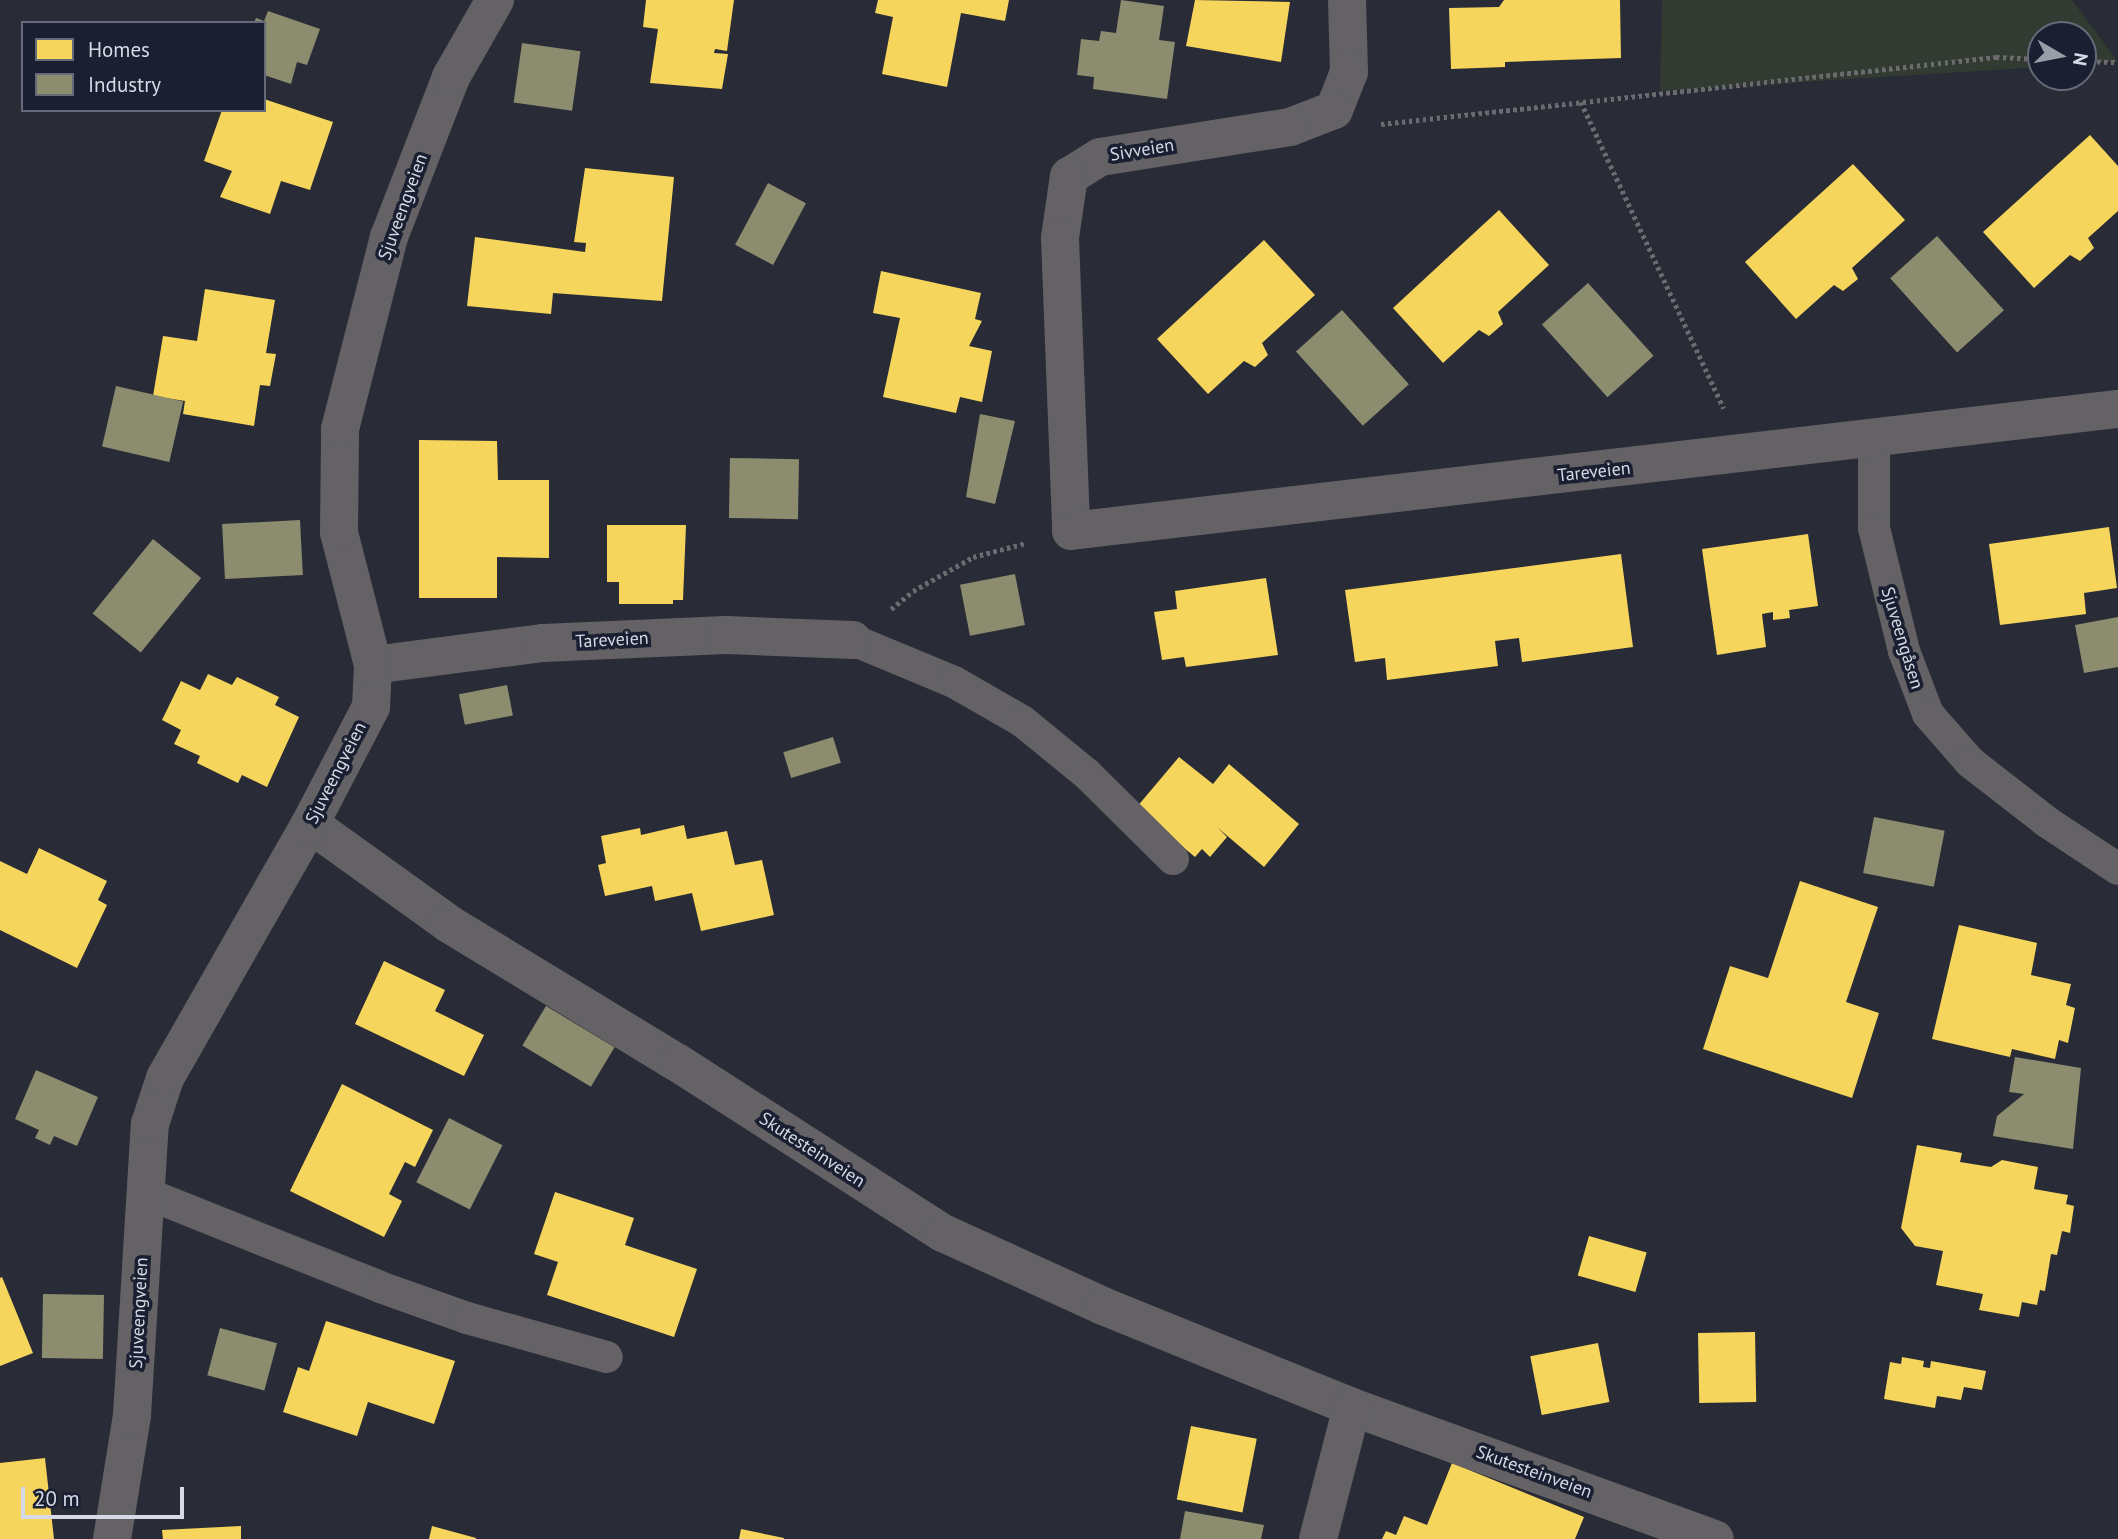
<!DOCTYPE html>
<meta charset="utf-8">
<style>
body{margin:0}
#map{position:relative;width:2118px;height:1539px;overflow:hidden;background:#292c36;font-family:"PT Sans",sans-serif}
div>[style]{position:absolute}
[style*='--x']{left:calc(var(--x)*1px);top:calc(var(--y)*1px);width:calc(var(--w)*1px);rotate:calc(var(--a)*1deg)}
.green>*{inset:0;background:#323b31}
.homes>*{inset:0;background:#f6d55c;transform-origin:0 0}
.industry>*{inset:0;background:#8c8c6e;transform-origin:0 0}
.path>*{height:4.5px;margin-top:-2.25px;transform-origin:0;background:repeating-linear-gradient(90deg,#6b6a6e 0 3.5px,transparent 0 7px)}
.lane>*{height:32px;margin:-16px;padding:0 16px;transform-origin:16px;border-radius:16px;background:#646265}
.street>*{height:38px;margin:-19px;padding:0 19px;transform-origin:19px;border-radius:19px;background:#646265}
span{translate:-50% -50%;white-space:nowrap;text-align:center;line-height:1.15;-webkit-text-stroke:7px #1a1f31;paint-order:stroke}
.street-label{font-size:18px;color:#d6dae6}
.legend{position:absolute;left:21px;top:21px;width:245px;height:91px;box-sizing:border-box;background:#1a1f31;border:2px solid #656a79;margin:0;padding:9px 12px;list-style:none;font-size:21px;color:#d6dae6}
.legend li{display:flex;align-items:center;gap:14px;height:35px}
.legend b{width:35px;border:2px solid #656a79}
.north{position:absolute;left:2027px;top:21px;width:70px;height:70px;box-sizing:border-box;background:#1a1f31;border:2px solid #656a79;border-radius:50%;rotate:100deg;font-size:19px;font-weight:700;line-height:28px;text-align:center;color:#d6dae6}
.north::after{content:'';display:block;margin:auto;width:24px;height:32px;background:#999da8;clip-path:polygon(50% 0,100% 100%,50% 72%,0 100%)}
.scale{position:absolute;left:21px;top:1487px;width:163px;height:32px;box-sizing:border-box;border:4px solid #d6dae6;border-top:0;padding-left:9px;font-size:21px;line-height:24px;white-space:nowrap;color:#d6dae6;-webkit-text-stroke:5px #1a1f31;paint-order:stroke}
</style>
<div id="map">
<div class="green">
<div style="clip-path:polygon(1662px 0,2072px 0,2118px 62px,2083px 64px,2083px 35px,2041px 35px,2041px 67px,1660px 91px)"></div>
</div>
<div class="homes">
<div style="clip-path:polygon(646px 0,734px 0,727px 51px,715px 49px,714px 53px,728px 54px,722px 89px,650px 83px,658px 29px,643px 27px)"></div>
<div style="clip-path:polygon(878px 0,1009px 0,1005px 21px,961px 13px,947px 87px,882px 74px,893px 17px,875px 13px)"></div>
<div style="clip-path:polygon(1195px 0,1290px 2px,1281px 62px,1186px 46px)"></div>
<div style="clip-path:polygon(1504px 0,1620px 0,1621px 58px,1505px 62px,1505px 67px,1451px 69px,1449px 8px,1499px 7px)"></div>
<div style="clip-path:polygon(264px 99px,333px 122px,310px 190px,281px 181px,270px 214px,220px 197px,232px 171px,204px 161px,222px 110px,264px 110px)"></div>
<div style="clip-path:polygon(2090px 135px,2118px 166px,2118px 211px,2088px 238px,2094px 248px,2080px 261px,2070px 255px,2034px 288px,1983px 232px)"></div>
<div style="clip-path:polygon(1853px 164px,1905px 220px,1852px 268px,1858px 279px,1843px 291px,1834px 285px,1796px 319px,1745px 262px)"></div>
<div style="clip-path:polygon(585px 168px,674px 177px,662px 301px,553px 293px,551px 314px,467px 306px,475px 237px,585px 252px,586px 243px,574px 242px)"></div>
<div style="clip-path:polygon(1499px 210px,1549px 265px,1498px 312px,1503px 324px,1489px 336px,1479px 330px,1443px 363px,1393px 308px)"></div>
<div style="clip-path:polygon(1264px 240px,1315px 295px,1262px 343px,1268px 355px,1255px 367px,1244px 361px,1208px 394px,1157px 339px)"></div>
<div style="clip-path:polygon(881px 271px,981px 293px,975px 319px,982px 321px,969px 346px,992px 351px,982px 402px,960px 397px,956px 413px,883px 397px,900px 318px,873px 313px)"></div>
<div style="clip-path:polygon(205px 289px,275px 300px,266px 353px,276px 354px,270px 386px,260px 385px,254px 426px,183px 414px,185px 401px,153px 396px,163px 336px,197px 341px)"></div>
<div style="clip-path:polygon(419px 440px,497px 441px,498px 480px,549px 480px,549px 558px,497px 557px,497px 598px,419px 598px)"></div>
<div style="clip-path:polygon(607px 525px,686px 525px,683px 600px,673px 600px,673px 604px,619px 604px,619px 582px,607px 582px)"></div>
<div style="clip-path:polygon(2109px 527px,2117px 588px,2084px 593px,2086px 614px,2000px 625px,1989px 544px)"></div>
<div style="clip-path:polygon(1808px 534px,1818px 606px,1789px 610px,1790px 618px,1773px 620px,1773px 612px,1762px 614px,1766px 647px,1717px 655px,1702px 549px)"></div>
<div style="clip-path:polygon(1621px 554px,1633px 647px,1522px 662px,1519px 638px,1495px 641px,1498px 666px,1387px 680px,1385px 658px,1355px 662px,1345px 590px)"></div>
<div style="clip-path:polygon(1266px 578px,1278px 655px,1186px 667px,1184px 657px,1162px 660px,1154px 612px,1177px 609px,1175px 591px)"></div>
<div style="clip-path:polygon(208px 674px,232px 685px,237px 677px,279px 697px,275px 705px,299px 717px,267px 787px,242px 775px,238px 783px,197px 763px,200px 756px,174px 744px,181px 730px,162px 720px,181px 681px,200px 690px)"></div>
<div style="clip-path:polygon(1179px 757px,1213px 784px,1229px 764px,1299px 824px,1264px 867px,1218px 828px,1227px 837px,1210px 857px,1202px 849px,1195px 857px,1136px 808px)"></div>
<div style="clip-path:polygon(684px 825px,687px 839px,727px 831px,735px 865px,762px 860px,774px 915px,701px 931px,692px 893px,655px 901px,652px 886px,605px 896px,598px 865px,606px 863px,601px 836px,640px 828px,641px 835px)"></div>
<div style="clip-path:polygon(39px 848px,107px 881px,98px 900px,107px 905px,77px 968px,0 930px,0 861px,27px 874px)"></div>
<div style="clip-path:polygon(1800px 881px,1878px 907px,1846px 1002px,1879px 1013px,1852px 1098px,1703px 1049px,1730px 966px,1768px 978px)"></div>
<div style="clip-path:polygon(1959px 925px,2037px 943px,2031px 975px,2071px 984px,2066px 1005px,2075px 1008px,2068px 1043px,2059px 1040px,2055px 1059px,2012px 1049px,2010px 1057px,1932px 1039px)"></div>
<div style="clip-path:polygon(384px 961px,445px 990px,435px 1011px,484px 1035px,464px 1076px,355px 1024px)"></div>
<div style="clip-path:polygon(342px 1084px,433px 1130px,415px 1167px,405px 1162px,389px 1194px,402px 1201px,384px 1237px,290px 1191px)"></div>
<div style="clip-path:polygon(1917px 1145px,1962px 1153px,1960px 1162px,1991px 1167px,2002px 1160px,2038px 1167px,2034px 1189px,2068px 1195px,2066px 1204px,2074px 1206px,2070px 1233px,2062px 1231px,2057px 1255px,2051px 1254px,2045px 1291px,2040px 1290px,2037px 1305px,2022px 1302px,2019px 1317px,1979px 1310px,1983px 1294px,1936px 1285px,1943px 1251px,1915px 1246px,1901px 1228px)"></div>
<div style="clip-path:polygon(555px 1192px,634px 1218px,625px 1245px,697px 1269px,674px 1337px,547px 1295px,558px 1262px,534px 1254px)"></div>
<div style="left:1589px;top:1236px;width:60px;height:41px;rotate:16deg"></div>
<div style="clip-path:polygon(2px 1277px,33px 1353px,0 1366px,0 1278px)"></div>
<div style="clip-path:polygon(326px 1321px,455px 1361px,434px 1424px,368px 1402px,357px 1436px,283px 1412px,298px 1367px,309px 1371px)"></div>
<div style="left:1755px;top:1332px;width:70px;height:57px;rotate:89deg"></div>
<div style="left:1598px;top:1343px;width:60px;height:69px;rotate:79deg"></div>
<div style="clip-path:polygon(1902px 1357px,1924px 1361px,1923px 1367px,1930px 1368px,1931px 1361px,1986px 1371px,1982px 1390px,1964px 1387px,1961px 1400px,1937px 1396px,1935px 1408px,1884px 1399px,1890px 1362px,1901px 1364px)"></div>
<div style="left:1191px;top:1426px;width:67px;height:75px;rotate:11deg"></div>
<div style="clip-path:polygon(45px 1458px,54px 1539px,0 1539px,0 1463px)"></div>
<div style="clip-path:polygon(1452px 1463px,1584px 1517px,1575px 1539px,1382px 1539px,1386px 1531px,1396px 1535px,1404px 1516px,1427px 1525px)"></div>
<div style="clip-path:polygon(241px 1526px,241px 1539px,163px 1539px,162px 1530px)"></div>
<div style="clip-path:polygon(432px 1526px,476px 1538px,476px 1539px,429px 1539px)"></div>
<div style="clip-path:polygon(741px 1529px,784px 1538px,784px 1539px,739px 1539px)"></div>
</div>
<div class="industry">
<div style="clip-path:polygon(1121px 0,1164px 6px,1159px 40px,1175px 42px,1167px 99px,1093px 89px,1094px 77px,1077px 75px,1081px 39px,1099px 41px,1101px 31px,1116px 33px)"></div>
<div style="clip-path:polygon(268px 11px,320px 29px,307px 65px,297px 62px,291px 84px,264px 75px,264px 23px,254px 23px,256px 18px,264px 21px)"></div>
<div style="left:522px;top:43px;width:59px;height:60px;rotate:8deg"></div>
<div style="left:768px;top:183px;width:43px;height:70px;rotate:28deg"></div>
<div style="left:1937px;top:236px;width:100px;height:63px;rotate:48deg"></div>
<div style="left:1588px;top:283px;width:98px;height:62px;rotate:48deg"></div>
<div style="left:1342px;top:310px;width:100px;height:62px;rotate:48deg"></div>
<div style="left:116px;top:386px;width:69px;height:62px;rotate:13deg"></div>
<div style="clip-path:polygon(980px 414px,1015px 421px,995px 504px,966px 497px)"></div>
<div style="left:730px;top:458px;width:69px;height:60px;rotate:1deg"></div>
<div style="left:300px;top:520px;width:55px;height:78px;rotate:87deg"></div>
<div style="left:153px;top:539px;width:62px;height:96px;rotate:39deg"></div>
<div style="left:1015px;top:574px;width:52px;height:56px;rotate:79deg"></div>
<div style="clip-path:polygon(2118px 617px,2118px 667px,2084px 673px,2075px 625px)"></div>
<div style="left:507px;top:685px;width:31px;height:49px;rotate:79deg"></div>
<div style="left:833px;top:737px;width:27px;height:52px;rotate:73deg"></div>
<div style="left:1874px;top:817px;width:72px;height:57px;rotate:11deg"></div>
<div style="left:546px;top:1006px;width:80px;height:46px;rotate:31deg"></div>
<div style="clip-path:polygon(2015px 1057px,2081px 1068px,2073px 1149px,1993px 1136px,1997px 1116px,2024px 1094px,2009px 1092px)"></div>
<div style="clip-path:polygon(36px 1070px,98px 1097px,77px 1146px,54px 1136px,50px 1145px,35px 1138px,39px 1130px,15px 1119px)"></div>
<div style="left:449px;top:1118px;width:60px;height:72px;rotate:27deg"></div>
<div style="left:43px;top:1294px;width:61px;height:64px;rotate:1deg"></div>
<div style="left:220px;top:1328px;width:59px;height:49px;rotate:15deg"></div>
<div style="clip-path:polygon(1185px 1511px,1264px 1525px,1261px 1539px,1180px 1539px)"></div>
</div>
<div class="path">
<div style="--x:2083;--y:61;--w:35;--a:2"></div>
<div style="--x:1581;--y:102;--w:338;--a:65"></div>
<div style="--x:1381;--y:124;--w:619;--a:-6.22"></div>
<div style="--x:1996;--y:57;--w:45;--a:2.5"></div>
<div style="--x:891;--y:609;--w:28;--a:-39"></div>
<div style="--x:913;--y:591;--w:69;--a:-29.5"></div>
<div style="--x:973;--y:557;--w:55;--a:-14.8"></div>
</div>
<div class="lane">
<div style="--x:1874;--y:440;--w:88;--a:90"></div>
<div style="--x:1874;--y:528;--w:127;--a:76.3"></div>
<div style="--x:1904;--y:651;--w:67;--a:69.1"></div>
<div style="--x:1928;--y:714;--w:64;--a:48.8"></div>
<div style="--x:1970;--y:762;--w:98;--a:37.9"></div>
<div style="--x:2047;--y:822;--w:85;--a:33.5"></div>
<div style="--x:853;--y:640;--w:109;--a:22.6"></div>
<div style="--x:954;--y:682;--w:78;--a:29.8"></div>
<div style="--x:1022;--y:721;--w:84;--a:39.2"></div>
<div style="--x:1087;--y:774;--w:121;--a:44.7"></div>
<div style="--x:143;--y:1192;--w:255;--a:21.8"></div>
<div style="--x:380;--y:1287;--w:92;--a:19.6"></div>
<div style="--x:467;--y:1318;--w:145;--a:15.6"></div>
</div>
<div class="street">
<div style="--x:1347;--y:0;--w:72;--a:88.4"></div>
<div style="--x:1349;--y:72;--w:41;--a:111.5"></div>
<div style="--x:1334;--y:110;--w:47;--a:158.9"></div>
<div style="--x:1290;--y:127;--w:192;--a:171"></div>
<div style="--x:1100;--y:157;--w:36;--a:148"></div>
<div style="--x:1069;--y:176;--w:63;--a:98.3"></div>
<div style="--x:1060;--y:238;--w:293;--a:87.8"></div>
<div style="--x:1071;--y:531;--w:1054;--a:-6.65"></div>
<div style="--x:373;--y:665;--w:171;--a:-7.4"></div>
<div style="--x:543;--y:643;--w:183;--a:-2.5"></div>
<div style="--x:726;--y:635;--w:127;--a:2.3"></div>
<div style="--x:310;--y:824;--w:171;--a:35.7"></div>
<div style="--x:449;--y:924;--w:268;--a:31.3"></div>
<div style="--x:678;--y:1063;--w:315;--a:32.7"></div>
<div style="--x:943;--y:1233;--w:176;--a:24.5"></div>
<div style="--x:1103;--y:1306;--w:269;--a:22.1"></div>
<div style="--x:1352;--y:1407;--w:386;--a:20"></div>
<div style="--x:112;--y:1539;--w:126;--a:-80.8"></div>
<div style="--x:132;--y:1415;--w:292;--a:-86.5"></div>
<div style="--x:150;--y:1124;--w:48;--a:-71.9"></div>
<div style="--x:165;--y:1078;--w:292;--a:-60.3"></div>
<div style="--x:310;--y:824;--w:132;--a:-62.5"></div>
<div style="--x:371;--y:707;--w:42;--a:-87.3"></div>
<div style="--x:373;--y:665;--w:136;--a:-104.4"></div>
<div style="--x:339;--y:533;--w:104;--a:-89.4"></div>
<div style="--x:340;--y:429;--w:198;--a:-75.7"></div>
<div style="--x:389;--y:237;--w:172;--a:-68.8"></div>
<div style="--x:451;--y:77;--w:89;--a:-60.3"></div>
<div style="--x:1318;--y:1539;--w:136;--a:-75.6"></div>
</div>
<div class="street-label">
<span style="left:1142px;top:150px;rotate:-9deg">Sivveien</span>
<span style="left:403px;top:207px;rotate:-70deg">Sjuveengveien</span>
<span style="left:1594px;top:472px;rotate:-6deg">Tareveien</span>
<span style="left:1902px;top:638px;rotate:73deg">Sjuveengåsen</span>
<span style="left:612px;top:640px;rotate:-3deg">Tareveien</span>
<span style="left:336px;top:773px;rotate:-63deg">Sjuveengveien</span>
<span style="left:812px;top:1150px;rotate:33deg">Skutesteinveien</span>
<span style="left:139px;top:1313px;rotate:-87deg">Sjuveengveien</span>
<span style="left:1534px;top:1472px;rotate:20deg">Skutesteinveien</span>
</div>
<ul class="legend">
<li><b style="height:19px;background:#f6d55c"></b>Homes</li>
<li><b style="height:19px;background:#8c8c6e"></b>Industry</li>
</ul>
<div class="north">N</div>
<div class="scale">20 m</div>
</div>
